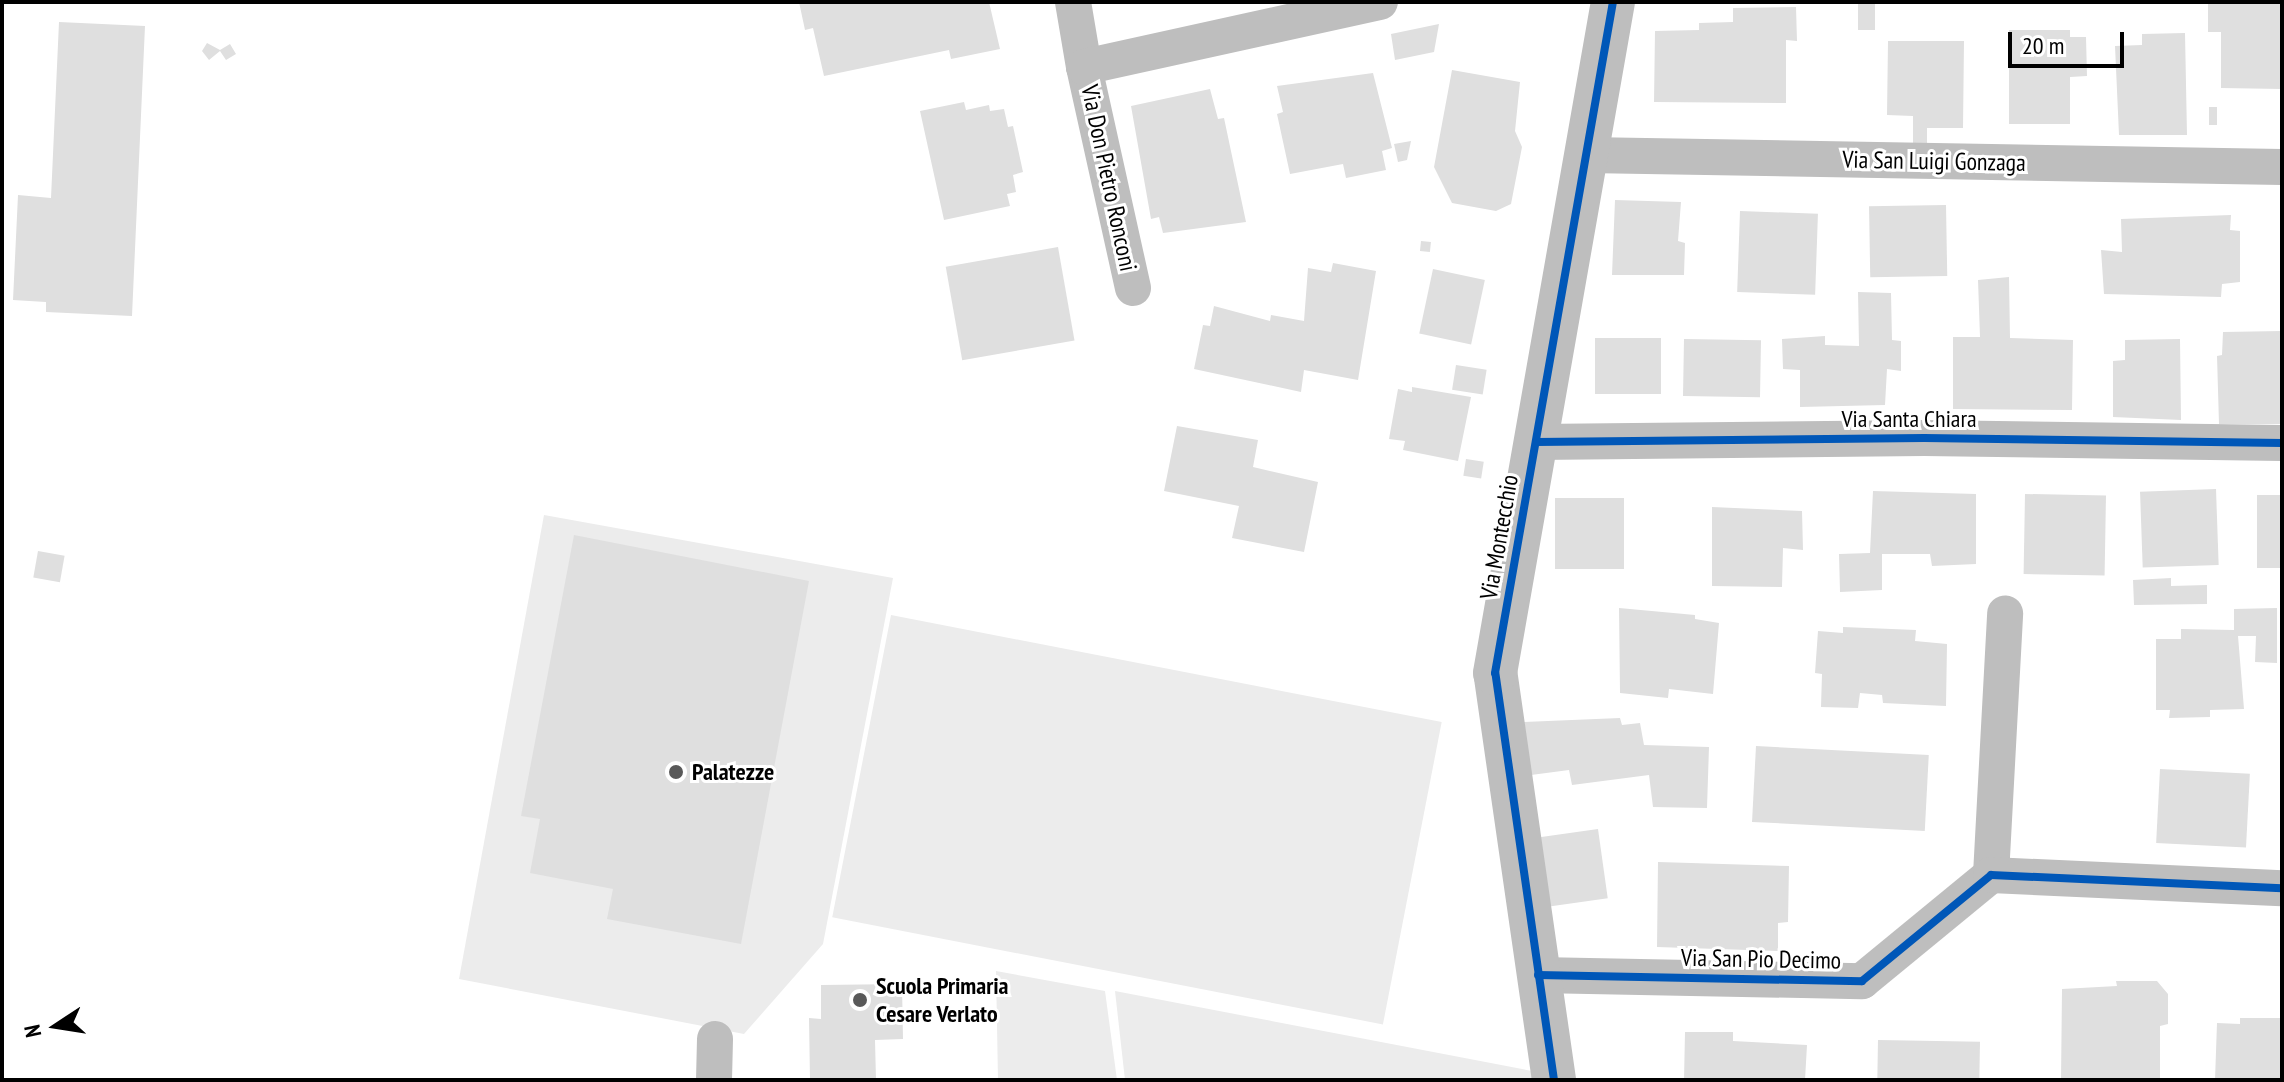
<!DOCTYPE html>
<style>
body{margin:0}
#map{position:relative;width:2284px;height:1082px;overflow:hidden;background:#fff;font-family:"PT Sans Narrow",sans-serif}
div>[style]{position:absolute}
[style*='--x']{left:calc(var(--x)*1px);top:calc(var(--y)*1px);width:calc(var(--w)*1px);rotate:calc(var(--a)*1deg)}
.green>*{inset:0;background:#ececec;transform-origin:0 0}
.building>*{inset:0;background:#dfdfdf;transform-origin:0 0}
.minor>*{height:36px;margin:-18px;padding:0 18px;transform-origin:18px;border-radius:18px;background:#bebebe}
.tertiary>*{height:44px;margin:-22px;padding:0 22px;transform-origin:22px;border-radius:22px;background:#bebebe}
.cycleway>*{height:8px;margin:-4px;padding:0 4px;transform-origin:4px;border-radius:4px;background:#0057b8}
.dots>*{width:22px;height:22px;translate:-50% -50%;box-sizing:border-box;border:4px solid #fff;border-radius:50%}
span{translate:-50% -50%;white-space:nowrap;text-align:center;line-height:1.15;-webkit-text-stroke:6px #fff;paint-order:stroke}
.street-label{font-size:24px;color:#000}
.poi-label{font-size:24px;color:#000;font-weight:700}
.left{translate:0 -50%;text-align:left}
.frame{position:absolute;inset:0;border:4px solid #000;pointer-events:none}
.north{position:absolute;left:16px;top:986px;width:80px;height:80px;-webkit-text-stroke:6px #fff;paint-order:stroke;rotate:258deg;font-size:22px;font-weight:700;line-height:32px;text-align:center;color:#000}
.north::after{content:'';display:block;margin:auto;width:28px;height:36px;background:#000;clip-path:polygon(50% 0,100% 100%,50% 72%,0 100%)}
.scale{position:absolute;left:2008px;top:32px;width:116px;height:36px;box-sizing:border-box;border:4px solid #000;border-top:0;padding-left:10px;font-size:24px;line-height:28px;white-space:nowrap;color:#000;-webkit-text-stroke:6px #fff;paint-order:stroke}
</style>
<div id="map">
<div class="green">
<div style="clip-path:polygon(544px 515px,893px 578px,823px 944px,744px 1034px,459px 979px)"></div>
<div style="left:891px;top:615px;width:561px;height:308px;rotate:11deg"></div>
<div style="clip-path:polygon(996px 971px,1105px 991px,1117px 1080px,998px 1080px)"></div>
<div style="clip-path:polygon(1115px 991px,1532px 1071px,1534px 1080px,1125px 1080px)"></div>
</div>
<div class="building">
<div style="clip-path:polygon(799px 2px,989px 2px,1000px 49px,951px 59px,949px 50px,824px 76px,813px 28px,805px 30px)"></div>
<div style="clip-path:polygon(2208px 2px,2282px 2px,2282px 89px,2221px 88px,2221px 32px,2208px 32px)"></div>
<div style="left:1875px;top:4px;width:26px;height:17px;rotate:90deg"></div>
<div style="clip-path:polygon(1796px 7px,1797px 41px,1786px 40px,1786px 103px,1654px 102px,1655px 31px,1699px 30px,1699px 23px,1733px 22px,1733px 8px)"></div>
<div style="clip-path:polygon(59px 22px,145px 26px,132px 316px,46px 312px,46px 302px,13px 300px,18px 195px,51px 198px)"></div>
<div style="clip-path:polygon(1439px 24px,1434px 52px,1395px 60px,1391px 34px)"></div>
<div style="clip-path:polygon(2009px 30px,2070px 30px,2070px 37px,2086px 37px,2087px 76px,2070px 77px,2070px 124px,2009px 124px)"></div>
<div style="clip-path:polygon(2185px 33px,2187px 135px,2119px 135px,2115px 46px,2142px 45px,2142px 34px)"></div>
<div style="clip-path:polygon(1888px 41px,1964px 41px,1963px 128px,1927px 128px,1927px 152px,1913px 152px,1913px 116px,1887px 115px)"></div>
<div style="clip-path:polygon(207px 43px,220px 50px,230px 44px,236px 54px,226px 60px,220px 51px,209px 60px,202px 51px)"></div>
<div style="clip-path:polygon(1452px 70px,1520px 82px,1515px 131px,1522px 147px,1511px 204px,1496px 211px,1452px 203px,1434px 167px)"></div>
<div style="clip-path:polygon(1373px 73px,1392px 148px,1382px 151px,1386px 170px,1346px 178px,1343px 164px,1290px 174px,1277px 114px,1283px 112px,1277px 86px)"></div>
<div style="clip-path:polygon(1210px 89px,1218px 119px,1224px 118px,1246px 222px,1163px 233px,1159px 217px,1151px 219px,1131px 106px)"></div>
<div style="clip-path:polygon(964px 102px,966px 110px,989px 105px,990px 111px,1004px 109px,1008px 127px,1013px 126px,1023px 172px,1013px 175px,1016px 192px,1007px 194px,1010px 206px,944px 220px,920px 111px)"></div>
<div style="left:2217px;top:107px;width:18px;height:8px;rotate:90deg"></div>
<div style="clip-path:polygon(1411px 141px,1407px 160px,1398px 162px,1394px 144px)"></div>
<div style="clip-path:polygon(1615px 200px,1681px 202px,1678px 241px,1685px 243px,1684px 275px,1612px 275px)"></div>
<div style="left:1946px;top:205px;width:71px;height:77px;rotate:89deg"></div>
<div style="left:1740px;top:211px;width:78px;height:81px;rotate:2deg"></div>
<div style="clip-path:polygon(2231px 215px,2230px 230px,2240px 231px,2240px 282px,2222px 284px,2221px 297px,2104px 294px,2101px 250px,2122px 252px,2121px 219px)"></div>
<div style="left:1421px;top:241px;width:10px;height:10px;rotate:6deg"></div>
<div style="left:1058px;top:247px;width:95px;height:114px;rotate:80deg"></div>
<div style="clip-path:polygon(1333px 263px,1376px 271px,1358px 380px,1304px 370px,1301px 392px,1194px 369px,1203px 325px,1210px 326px,1214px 306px,1270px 321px,1271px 315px,1304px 321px,1308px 268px,1331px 272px)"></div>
<div style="left:1433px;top:269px;width:53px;height:66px;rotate:12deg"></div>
<div style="clip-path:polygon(2009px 277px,2010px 338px,2073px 340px,2072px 410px,1953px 409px,1953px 337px,1980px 337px,1978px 280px)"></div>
<div style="clip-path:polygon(1858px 292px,1891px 293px,1892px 340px,1901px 341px,1901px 371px,1887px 369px,1885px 405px,1800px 407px,1800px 370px,1783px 369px,1782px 339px,1825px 336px,1825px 345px,1859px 346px)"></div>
<div style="clip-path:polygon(2282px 331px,2282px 424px,2219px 424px,2217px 356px,2222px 355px,2223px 332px)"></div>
<div style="left:1595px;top:338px;width:66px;height:56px"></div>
<div style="left:1684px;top:339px;width:77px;height:57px;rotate:1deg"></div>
<div style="clip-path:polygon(2180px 339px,2181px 420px,2113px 417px,2113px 361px,2125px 360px,2125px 340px)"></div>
<div style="left:1456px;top:365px;width:31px;height:25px;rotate:9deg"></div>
<div style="clip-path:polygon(1412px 387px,1471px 397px,1458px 461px,1403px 450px,1405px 441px,1389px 439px,1398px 389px,1412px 392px)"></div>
<div style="clip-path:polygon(1177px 426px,1258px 440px,1253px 467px,1318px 482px,1304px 552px,1232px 538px,1239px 506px,1164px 491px)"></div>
<div style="left:1466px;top:459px;width:18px;height:17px;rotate:9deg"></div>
<div style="left:2216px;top:489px;width:76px;height:76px;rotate:88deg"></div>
<div style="clip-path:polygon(1873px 491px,1976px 494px,1976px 564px,1932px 566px,1930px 554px,1882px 554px,1882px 590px,1840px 592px,1839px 554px,1870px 553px)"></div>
<div style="left:2025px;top:494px;width:81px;height:80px;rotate:1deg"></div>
<div style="left:2257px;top:495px;width:25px;height:73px"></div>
<div style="left:1555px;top:498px;width:69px;height:71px"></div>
<div style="clip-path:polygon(1712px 507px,1802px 511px,1803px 550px,1783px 548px,1782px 587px,1712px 586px)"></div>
<div style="clip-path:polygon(574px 535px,809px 581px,741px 944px,607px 919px,613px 889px,530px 873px,540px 819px,521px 816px)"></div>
<div style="left:38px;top:551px;width:27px;height:27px;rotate:10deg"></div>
<div style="clip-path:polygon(2171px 578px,2171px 586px,2207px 585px,2207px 604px,2134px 605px,2133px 580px)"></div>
<div style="clip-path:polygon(1619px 608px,1695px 615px,1695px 619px,1719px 623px,1713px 694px,1669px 689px,1668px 698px,1620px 693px)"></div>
<div style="clip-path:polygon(2277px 608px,2277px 663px,2255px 662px,2256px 636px,2238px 636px,2244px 709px,2210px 710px,2210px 717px,2169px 718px,2170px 710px,2156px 710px,2156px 639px,2181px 639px,2181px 629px,2234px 630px,2234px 609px)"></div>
<div style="clip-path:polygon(1843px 627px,1916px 630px,1915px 641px,1947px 644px,1946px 706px,1883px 703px,1882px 695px,1860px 693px,1858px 708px,1821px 707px,1822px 674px,1815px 673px,1818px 631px,1843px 633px)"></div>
<div style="clip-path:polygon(1620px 718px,1622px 725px,1640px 723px,1644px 745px,1709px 747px,1707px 808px,1653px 807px,1649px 775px,1572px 785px,1569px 770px,1531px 775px,1524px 722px)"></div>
<div style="left:1756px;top:746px;width:173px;height:76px;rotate:3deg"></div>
<div style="left:2160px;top:769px;width:90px;height:74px;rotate:3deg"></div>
<div style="left:1598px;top:829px;width:70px;height:59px;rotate:82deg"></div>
<div style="clip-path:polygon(1658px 862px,1789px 866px,1788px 922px,1778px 923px,1778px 951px,1657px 947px)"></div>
<div style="clip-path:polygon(2116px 981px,2157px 981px,2168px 994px,2168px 1024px,2160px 1026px,2160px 1080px,2061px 1080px,2062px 989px,2117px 986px)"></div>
<div style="clip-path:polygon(902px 984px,903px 1039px,875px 1040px,876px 1080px,810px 1080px,809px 1018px,821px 1019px,821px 985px)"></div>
<div style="clip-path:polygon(2240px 1018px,2282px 1018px,2282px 1080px,2215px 1080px,2217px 1023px,2240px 1024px)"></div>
<div style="clip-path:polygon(1685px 1032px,1733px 1032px,1733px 1041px,1807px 1045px,1805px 1080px,1684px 1080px)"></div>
<div style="left:1878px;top:1040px;width:102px;height:40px;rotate:1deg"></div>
</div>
<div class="minor">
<div style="--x:1073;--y:2;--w:66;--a:80.4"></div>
<div style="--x:1586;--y:155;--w:696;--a:0.99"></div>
<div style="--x:1133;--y:288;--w:226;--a:-102.5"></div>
<div style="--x:1084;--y:67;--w:303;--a:-12.4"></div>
<div style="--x:1536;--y:442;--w:388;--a:-0.6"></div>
<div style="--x:1924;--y:438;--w:358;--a:0.8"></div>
<div style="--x:1991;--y:875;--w:262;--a:-86.9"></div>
<div style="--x:1538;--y:975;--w:324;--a:1.1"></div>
<div style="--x:1862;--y:981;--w:167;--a:-39.4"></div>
<div style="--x:1991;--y:875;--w:291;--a:2.6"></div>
<div style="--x:714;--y:1080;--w:41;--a:-88.6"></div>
</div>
<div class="tertiary">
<div style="--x:1554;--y:1080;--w:411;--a:-98.2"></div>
<div style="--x:1495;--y:673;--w:681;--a:-80.03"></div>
</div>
<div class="cycleway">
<div style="--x:1536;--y:442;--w:388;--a:-0.6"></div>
<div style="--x:1924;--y:438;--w:358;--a:0.8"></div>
<div style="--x:1538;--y:975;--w:324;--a:1.1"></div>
<div style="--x:1862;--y:981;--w:167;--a:-39.4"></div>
<div style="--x:1991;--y:875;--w:291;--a:2.6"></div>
<div style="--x:1554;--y:1080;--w:411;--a:-98.2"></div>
<div style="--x:1495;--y:673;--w:681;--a:-80.03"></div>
</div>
<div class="dots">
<div style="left:676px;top:772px;background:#595959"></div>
<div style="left:860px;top:1000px;background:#595959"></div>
</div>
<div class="street-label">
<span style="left:1934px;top:161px;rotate:1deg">Via San Luigi Gonzaga</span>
<span style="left:1109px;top:178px;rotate:78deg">Via Don Pietro Ronconi</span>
<span style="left:1909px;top:419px">Via Santa Chiara</span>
<span style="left:1499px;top:537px;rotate:-80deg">Via Montecchio</span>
<span style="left:1761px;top:959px;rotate:1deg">Via San Pio Decimo</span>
</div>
<div class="poi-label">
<span class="left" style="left:692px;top:772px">Palatezze</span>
<span class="left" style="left:876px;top:1000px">Scuola Primaria<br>Cesare Verlato</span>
</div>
<div class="frame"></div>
<div class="north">N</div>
<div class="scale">20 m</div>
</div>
